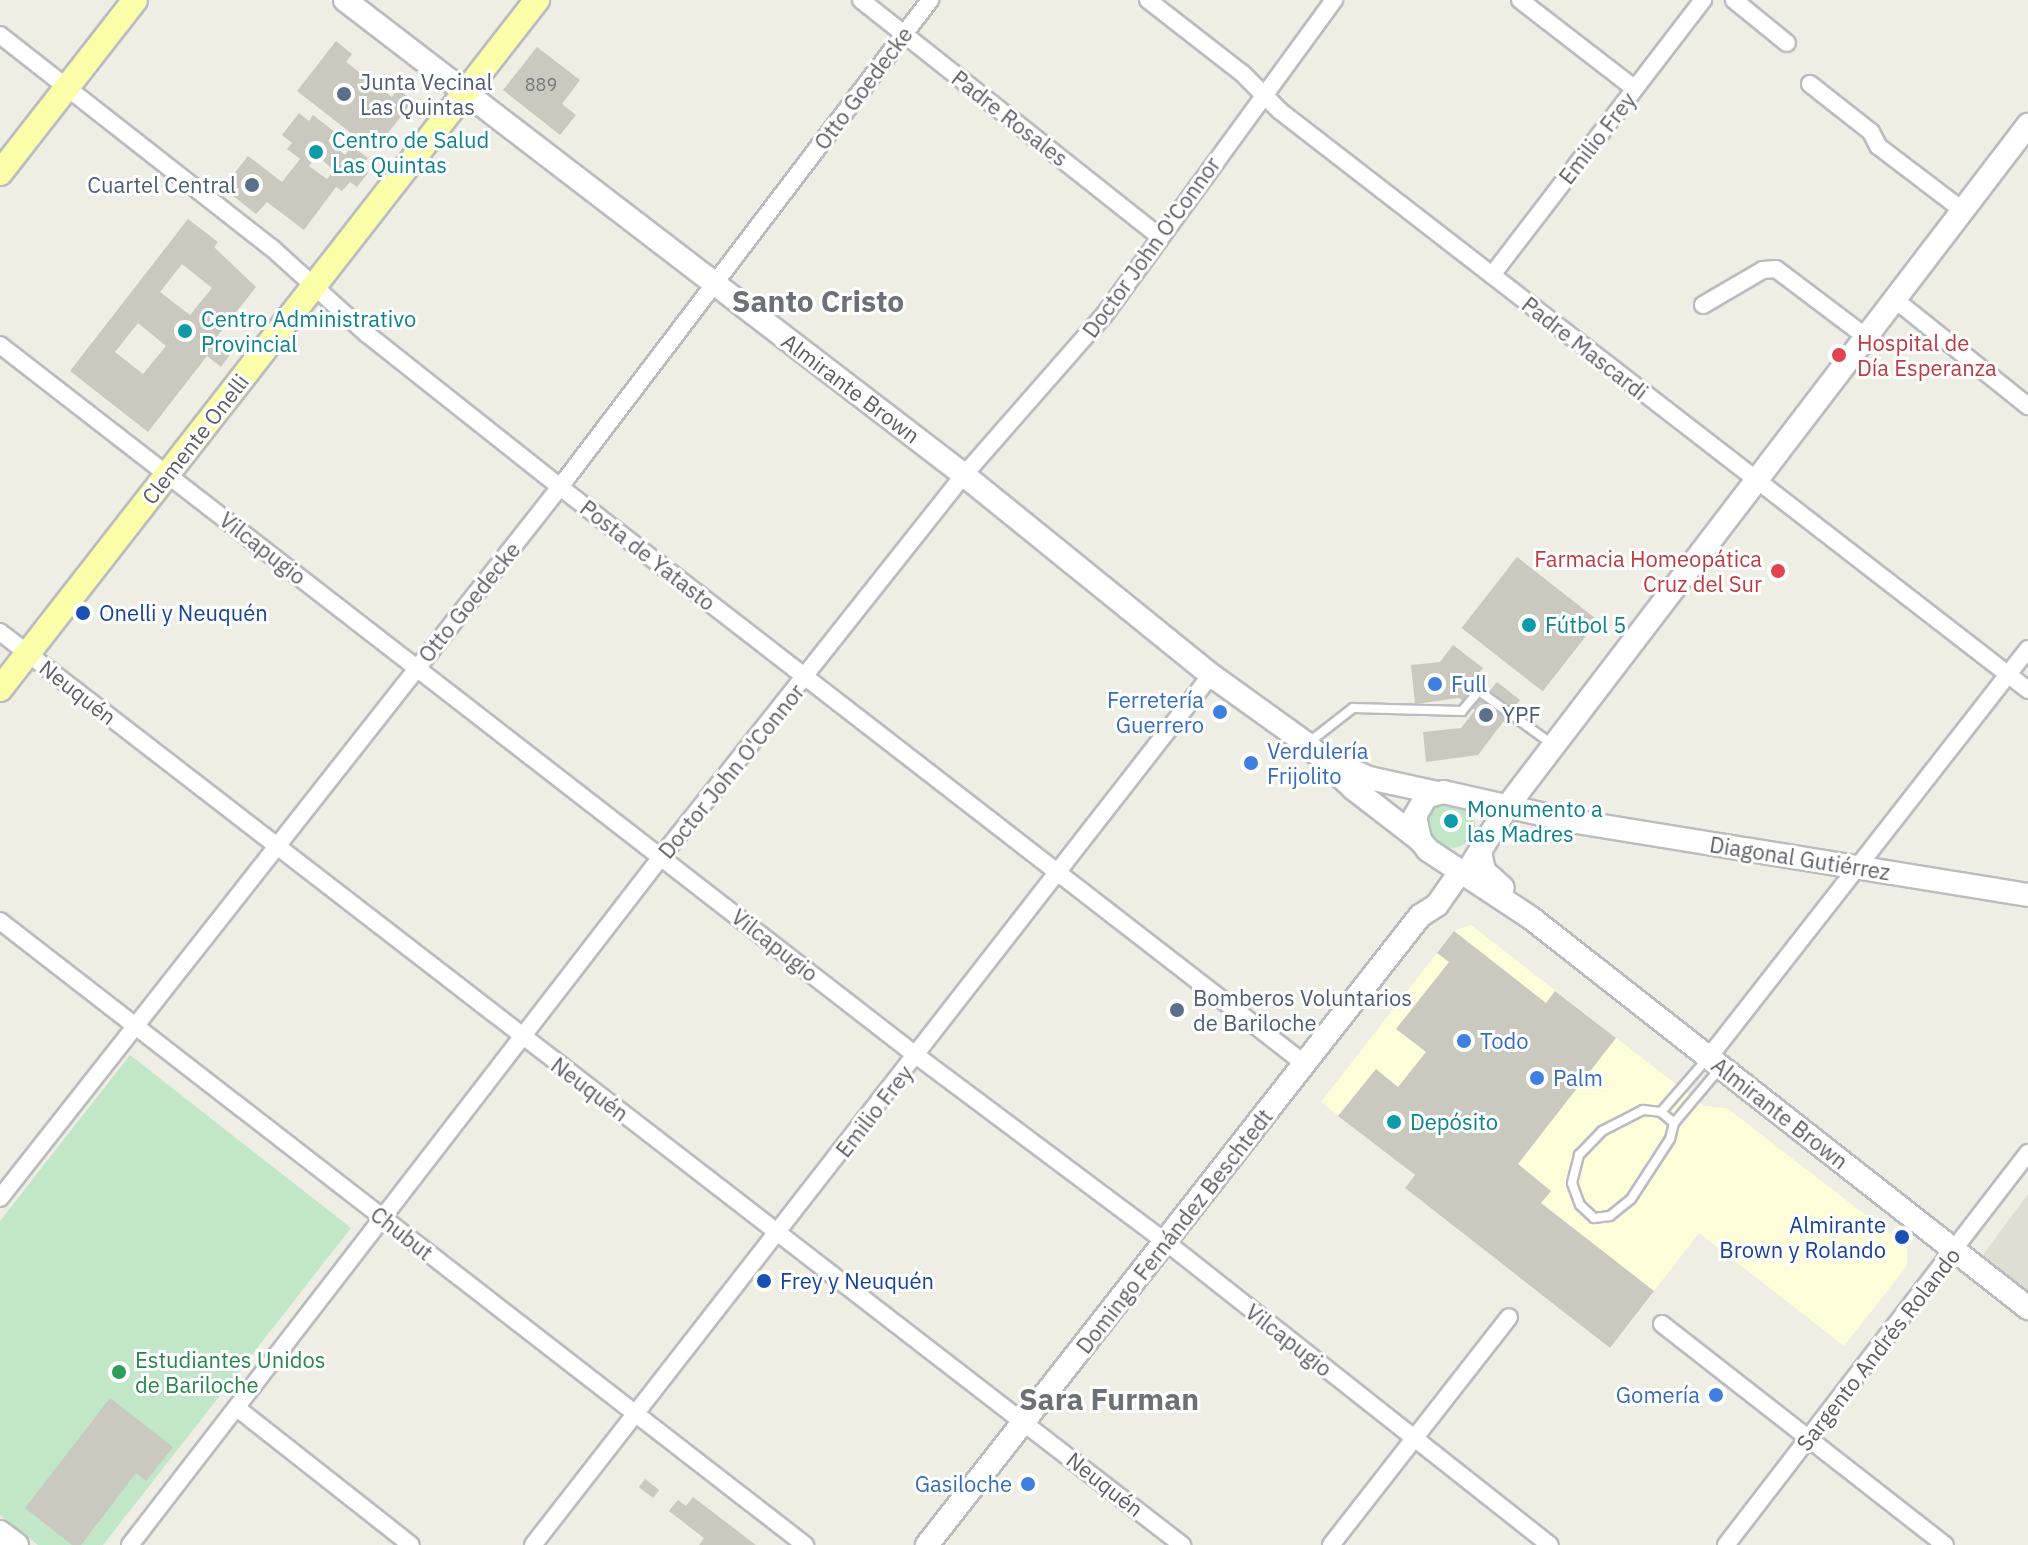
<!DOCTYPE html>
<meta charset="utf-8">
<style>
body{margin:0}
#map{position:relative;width:2028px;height:1545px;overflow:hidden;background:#eeeee4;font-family:"IBM Plex Sans",sans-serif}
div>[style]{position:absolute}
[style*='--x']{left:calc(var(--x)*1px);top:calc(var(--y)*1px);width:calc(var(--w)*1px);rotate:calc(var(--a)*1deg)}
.commercial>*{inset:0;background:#fdfdda}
.education>*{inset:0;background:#deded2}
.green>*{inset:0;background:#c1e6c8}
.round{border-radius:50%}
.building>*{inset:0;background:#c9c9c0;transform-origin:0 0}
.roads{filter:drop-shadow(2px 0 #bbbcc2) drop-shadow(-2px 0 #bbbcc2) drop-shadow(0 2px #bbbcc2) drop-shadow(0 -2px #bbbcc2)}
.lane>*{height:8px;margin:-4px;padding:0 4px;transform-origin:4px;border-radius:4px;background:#fff}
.street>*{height:16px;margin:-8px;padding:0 8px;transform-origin:8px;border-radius:8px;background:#fff}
.secondary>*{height:22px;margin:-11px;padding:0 11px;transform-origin:11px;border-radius:11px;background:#fff}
.primary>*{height:24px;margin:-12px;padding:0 12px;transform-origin:12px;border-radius:12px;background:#fafea9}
.dots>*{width:22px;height:22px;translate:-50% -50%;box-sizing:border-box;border:4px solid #fff;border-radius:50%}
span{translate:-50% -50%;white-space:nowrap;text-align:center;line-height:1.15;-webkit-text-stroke:6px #fff;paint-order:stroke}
.number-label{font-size:18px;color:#77797b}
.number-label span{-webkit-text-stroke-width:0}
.service-label{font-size:22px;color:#4e5e75}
.left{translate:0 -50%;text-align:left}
.right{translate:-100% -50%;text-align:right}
.street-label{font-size:22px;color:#5c5e64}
.culture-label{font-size:22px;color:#0d838f}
.health-label{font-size:22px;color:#be3a42}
.transit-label{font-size:22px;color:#164399}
.shop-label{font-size:22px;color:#366cbe}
.leisure-label{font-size:22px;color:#27864d}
.district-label{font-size:30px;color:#6d7076;font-weight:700}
</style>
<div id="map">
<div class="commercial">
<div style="clip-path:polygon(1471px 925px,1704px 1106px,1727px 1108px,1907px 1247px,1907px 1266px,1844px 1346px,1699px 1233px,1610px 1348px,1405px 1188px,1414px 1175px,1321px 1102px,1454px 931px)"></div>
</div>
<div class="education">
<div style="clip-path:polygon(2028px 1194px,2028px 1292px,1982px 1256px)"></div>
</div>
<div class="green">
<div class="round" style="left:1427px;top:800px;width:48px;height:48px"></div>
<div style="clip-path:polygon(130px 1055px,351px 1228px,103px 1545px,38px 1545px,0 1515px,0 1221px)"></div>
</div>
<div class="building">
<div style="clip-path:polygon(336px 41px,352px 54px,346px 62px,392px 97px,398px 89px,413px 101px,374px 151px,297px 91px)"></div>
<div style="clip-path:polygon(537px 47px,580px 80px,562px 104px,576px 115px,560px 135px,503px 90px)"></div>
<div style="clip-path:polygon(evenodd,299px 113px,309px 121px,313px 115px,335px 132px,328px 141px,345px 155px,352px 146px,368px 158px,361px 167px,368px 173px,357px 187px,350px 182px,342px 191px,336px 187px,304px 230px,267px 202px,256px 214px,223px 188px,248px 156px,282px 182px,300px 159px,287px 149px,292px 143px,282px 135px,299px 113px,317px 156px,334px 170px,327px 179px,309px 166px,317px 156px)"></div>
<div style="clip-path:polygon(evenodd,188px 219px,218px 242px,214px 247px,256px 287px,215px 339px,232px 352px,221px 367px,207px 356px,148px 432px,70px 371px,188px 219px,182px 264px,212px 288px,190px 315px,160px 292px,182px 264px,188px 219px,138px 323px,166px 346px,143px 374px,115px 352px,138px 323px)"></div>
<div style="left:1517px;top:557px;width:103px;height:90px;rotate:38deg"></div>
<div style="clip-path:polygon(1453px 645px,1483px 668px,1473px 681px,1488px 693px,1497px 682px,1520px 700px,1478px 755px,1426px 762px,1423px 732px,1461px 728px,1475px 710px,1459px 698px,1415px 704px,1411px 665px,1440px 662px)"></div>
<div style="clip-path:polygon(1454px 931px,1546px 1003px,1555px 991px,1616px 1038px,1518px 1164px,1551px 1191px,1541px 1203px,1654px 1291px,1610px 1348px,1405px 1188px,1415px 1175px,1338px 1116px,1376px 1069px,1398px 1087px,1426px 1052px,1396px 1029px,1449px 962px,1437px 953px)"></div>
<div style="clip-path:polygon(110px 1398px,173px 1447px,146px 1481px,136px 1473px,81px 1545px,72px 1545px,25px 1508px)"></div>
<div style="left:645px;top:1479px;width:18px;height:10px;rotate:38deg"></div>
<div style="clip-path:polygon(693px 1497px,756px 1545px,699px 1545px,704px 1538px,669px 1511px,678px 1500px,686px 1506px)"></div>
</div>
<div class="roads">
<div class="lane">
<div style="--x:1308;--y:743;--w:57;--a:-37.9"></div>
<div style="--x:1353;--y:708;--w:109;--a:1.6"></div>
<div style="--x:1462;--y:711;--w:26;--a:-50"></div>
<div style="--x:1479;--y:691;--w:90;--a:36"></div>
<div style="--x:1643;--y:1110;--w:18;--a:6"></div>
<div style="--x:1661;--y:1112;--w:17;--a:40"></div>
<div style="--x:1674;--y:1123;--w:16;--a:104"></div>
<div style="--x:1670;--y:1139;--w:72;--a:123"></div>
<div style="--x:1631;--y:1199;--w:27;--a:141"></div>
<div style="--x:1610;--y:1216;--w:16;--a:173"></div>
<div style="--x:1594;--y:1218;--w:19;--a:-137"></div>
<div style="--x:1580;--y:1205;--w:23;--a:-110"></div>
<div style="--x:1572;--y:1183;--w:29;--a:-76"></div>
<div style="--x:1579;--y:1155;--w:33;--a:-46"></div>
<div style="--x:1602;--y:1131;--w:46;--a:-27.1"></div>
<div style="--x:1661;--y:1112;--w:69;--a:-49.1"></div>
<div style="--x:1674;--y:1123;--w:73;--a:-50"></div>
</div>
<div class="street">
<div style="--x:861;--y:0;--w:380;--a:38.4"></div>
<div style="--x:1148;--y:0;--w:120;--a:37.9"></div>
<div style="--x:1243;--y:74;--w:52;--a:45"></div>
<div style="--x:1280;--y:111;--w:946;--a:37.74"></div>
<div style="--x:1520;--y:0;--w:145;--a:37.7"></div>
<div style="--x:1734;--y:0;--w:68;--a:39.1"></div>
<div style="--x:0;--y:35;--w:345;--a:38.1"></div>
<div style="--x:272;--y:248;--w:128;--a:42.2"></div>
<div style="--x:367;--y:334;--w:246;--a:38.4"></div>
<div style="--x:560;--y:487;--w:942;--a:37.76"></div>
<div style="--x:1810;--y:84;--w:78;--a:38.2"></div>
<div style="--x:1871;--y:132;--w:16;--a:63"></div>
<div style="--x:1878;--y:146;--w:106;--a:37.3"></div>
<div style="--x:1492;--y:275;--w:347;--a:-52.5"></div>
<div style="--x:1893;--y:298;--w:173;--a:38.7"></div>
<div style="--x:1703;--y:305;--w:69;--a:-30.3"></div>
<div style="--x:1763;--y:270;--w:13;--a:-4"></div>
<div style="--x:1776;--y:269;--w:111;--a:37"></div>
<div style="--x:0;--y:345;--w:1160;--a:37.79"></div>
<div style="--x:917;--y:1056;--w:311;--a:36.8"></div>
<div style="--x:1166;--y:1242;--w:489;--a:38.3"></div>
<div style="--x:0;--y:632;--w:1494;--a:37.68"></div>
<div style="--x:0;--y:921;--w:1019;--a:37.78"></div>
<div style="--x:1709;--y:1057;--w:518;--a:-51.98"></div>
<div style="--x:0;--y:1198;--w:905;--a:-51.78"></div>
<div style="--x:560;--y:487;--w:612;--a:-52.77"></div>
<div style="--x:1662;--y:1324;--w:359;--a:38"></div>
<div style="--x:237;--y:1408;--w:221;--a:38.2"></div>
<div style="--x:130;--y:1545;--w:869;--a:-52.34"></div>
<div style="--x:661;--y:857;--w:488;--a:-51.6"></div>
<div style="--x:964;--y:475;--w:214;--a:-48.8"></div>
<div style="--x:1105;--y:314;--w:389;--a:-53.9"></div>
<div style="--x:533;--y:1545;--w:1103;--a:-52.07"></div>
<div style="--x:1331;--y:1545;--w:289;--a:-52"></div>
<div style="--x:1726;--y:1545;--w:495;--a:-52.4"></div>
</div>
<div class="secondary">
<div style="--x:345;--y:0;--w:780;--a:37.5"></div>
<div style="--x:964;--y:475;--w:318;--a:39"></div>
<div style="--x:1211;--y:675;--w:118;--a:35.7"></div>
<div style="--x:1307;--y:744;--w:65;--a:43.8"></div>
<div style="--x:1354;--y:789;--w:83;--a:37.7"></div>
<div style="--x:1334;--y:762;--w:38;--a:25"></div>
<div style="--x:1369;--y:778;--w:71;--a:12.3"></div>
<div style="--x:1506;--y:808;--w:860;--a:-52.61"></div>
<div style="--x:1480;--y:852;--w:19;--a:78"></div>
<div style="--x:1484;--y:871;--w:25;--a:42"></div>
<div style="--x:1472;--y:864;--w:65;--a:-58.3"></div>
<div style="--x:2028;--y:895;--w:462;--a:-170.8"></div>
<div style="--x:1572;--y:821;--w:132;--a:-167.3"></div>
<div style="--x:1443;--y:792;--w:18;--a:164"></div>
<div style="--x:1426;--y:797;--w:22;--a:120"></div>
<div style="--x:1415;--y:816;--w:25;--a:78"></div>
<div style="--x:1420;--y:840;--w:13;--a:51"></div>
<div style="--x:1428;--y:850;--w:123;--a:33.4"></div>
<div style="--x:1531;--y:918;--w:632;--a:38.12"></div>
<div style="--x:0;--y:1532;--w:21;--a:37"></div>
<div style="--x:927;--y:1545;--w:799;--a:-51.91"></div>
<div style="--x:1420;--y:916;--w:20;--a:-33"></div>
<div style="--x:1437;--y:905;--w:38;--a:-55"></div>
</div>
<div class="primary">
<div style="--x:0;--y:173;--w:219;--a:-52"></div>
<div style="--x:0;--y:689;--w:874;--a:-52.07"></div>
</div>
</div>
<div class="dots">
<div style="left:344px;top:94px;background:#5c6f8a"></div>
<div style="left:316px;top:152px;background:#0f9aa8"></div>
<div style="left:252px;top:185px;background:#5c6f8a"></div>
<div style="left:185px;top:331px;background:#0f9aa8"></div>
<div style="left:1839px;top:355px;background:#e0444e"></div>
<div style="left:1778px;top:571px;background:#e0444e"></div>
<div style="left:83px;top:613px;background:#1a4fb4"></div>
<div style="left:1529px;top:625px;background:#0f9aa8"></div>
<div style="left:1435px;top:684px;background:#3f7fe0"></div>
<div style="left:1220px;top:712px;background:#3f7fe0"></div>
<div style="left:1486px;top:715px;background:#5c6f8a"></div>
<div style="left:1251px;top:763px;background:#3f7fe0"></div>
<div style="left:1451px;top:821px;background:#0f9aa8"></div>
<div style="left:1177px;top:1010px;background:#5c6f8a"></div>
<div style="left:1464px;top:1041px;background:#3f7fe0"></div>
<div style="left:1537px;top:1078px;background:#3f7fe0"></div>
<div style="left:1394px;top:1122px;background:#0f9aa8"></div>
<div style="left:1902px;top:1237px;background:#1a4fb4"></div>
<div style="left:764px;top:1281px;background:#1a4fb4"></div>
<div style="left:119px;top:1372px;background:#2e9e5b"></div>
<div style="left:1716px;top:1395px;background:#3f7fe0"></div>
<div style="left:1028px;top:1484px;background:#3f7fe0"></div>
</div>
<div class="number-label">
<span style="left:541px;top:85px">889</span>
</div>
<div class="service-label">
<span class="left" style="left:360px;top:94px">Junta Vecinal<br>Las Quintas</span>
<span class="right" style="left:236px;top:185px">Cuartel Central</span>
<span class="left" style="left:1502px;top:715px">YPF</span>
<span class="left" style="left:1193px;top:1010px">Bomberos Voluntarios<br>de Bariloche</span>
</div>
<div class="street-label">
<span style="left:863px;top:88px;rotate:-53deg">Otto Goedecke</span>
<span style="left:1010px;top:118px;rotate:38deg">Padre Rosales</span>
<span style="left:1597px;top:138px;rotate:-52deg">Emilio Frey</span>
<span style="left:1151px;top:247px;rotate:-54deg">Doctor John O'Connor</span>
<span style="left:1585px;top:348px;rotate:38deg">Padre Mascardi</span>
<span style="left:851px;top:388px;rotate:37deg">Almirante Brown</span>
<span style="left:195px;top:439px;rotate:-52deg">Clemente Onelli</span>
<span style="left:263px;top:548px;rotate:38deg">Vilcapugio</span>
<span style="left:648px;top:555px;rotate:38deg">Posta de Yatasto</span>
<span style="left:469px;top:602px;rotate:-51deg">Otto Goedecke</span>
<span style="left:78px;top:692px;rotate:38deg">Neuquén</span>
<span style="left:731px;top:771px;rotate:-51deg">Doctor John O'Connor</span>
<span style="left:1800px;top:858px;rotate:9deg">Diagonal Gutiérrez</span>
<span style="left:775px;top:945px;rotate:38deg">Vilcapugio</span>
<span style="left:590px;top:1089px;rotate:37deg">Neuquén</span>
<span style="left:874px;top:1111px;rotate:-52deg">Emilio Frey</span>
<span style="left:1780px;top:1113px;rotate:38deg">Almirante Brown</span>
<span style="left:1174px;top:1231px;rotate:-52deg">Domingo Fernández Beschtedt</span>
<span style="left:402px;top:1233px;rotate:38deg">Chubut</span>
<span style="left:1289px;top:1340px;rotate:38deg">Vilcapugio</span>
<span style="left:1878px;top:1349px;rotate:-52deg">Sargento Andrés Rolando</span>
<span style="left:1105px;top:1484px;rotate:38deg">Neuquén</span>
</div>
<div class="culture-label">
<span class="left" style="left:332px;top:152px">Centro de Salud<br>Las Quintas</span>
<span class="left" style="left:201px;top:331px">Centro Administrativo<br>Provincial</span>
<span class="left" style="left:1545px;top:625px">Fútbol 5</span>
<span class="left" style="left:1467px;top:821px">Monumento a<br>las Madres</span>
<span class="left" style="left:1410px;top:1122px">Depósito</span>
</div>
<div class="health-label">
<span class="left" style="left:1857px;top:355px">Hospital de<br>Día Esperanza</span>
<span class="right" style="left:1762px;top:571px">Farmacia Homeopática<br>Cruz del Sur</span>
</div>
<div class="transit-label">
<span class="left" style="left:99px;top:613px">Onelli y Neuquén</span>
<span class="right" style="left:1886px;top:1237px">Almirante<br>Brown y Rolando</span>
<span class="left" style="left:780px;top:1281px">Frey y Neuquén</span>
</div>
<div class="shop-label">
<span class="left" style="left:1451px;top:684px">Full</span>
<span class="right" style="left:1204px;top:712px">Ferretería<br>Guerrero</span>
<span class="left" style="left:1267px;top:763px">Verdulería<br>Frijolito</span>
<span class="left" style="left:1480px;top:1041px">Todo</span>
<span class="left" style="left:1553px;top:1078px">Palm</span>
<span class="right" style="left:1700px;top:1395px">Gomería</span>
<span class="right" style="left:1012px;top:1484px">Gasiloche</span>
</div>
<div class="leisure-label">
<span class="left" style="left:135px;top:1372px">Estudiantes Unidos<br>de Bariloche</span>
</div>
<div class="district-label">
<span style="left:818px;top:301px">Santo Cristo</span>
<span style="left:1109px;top:1399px">Sara Furman</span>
</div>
</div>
